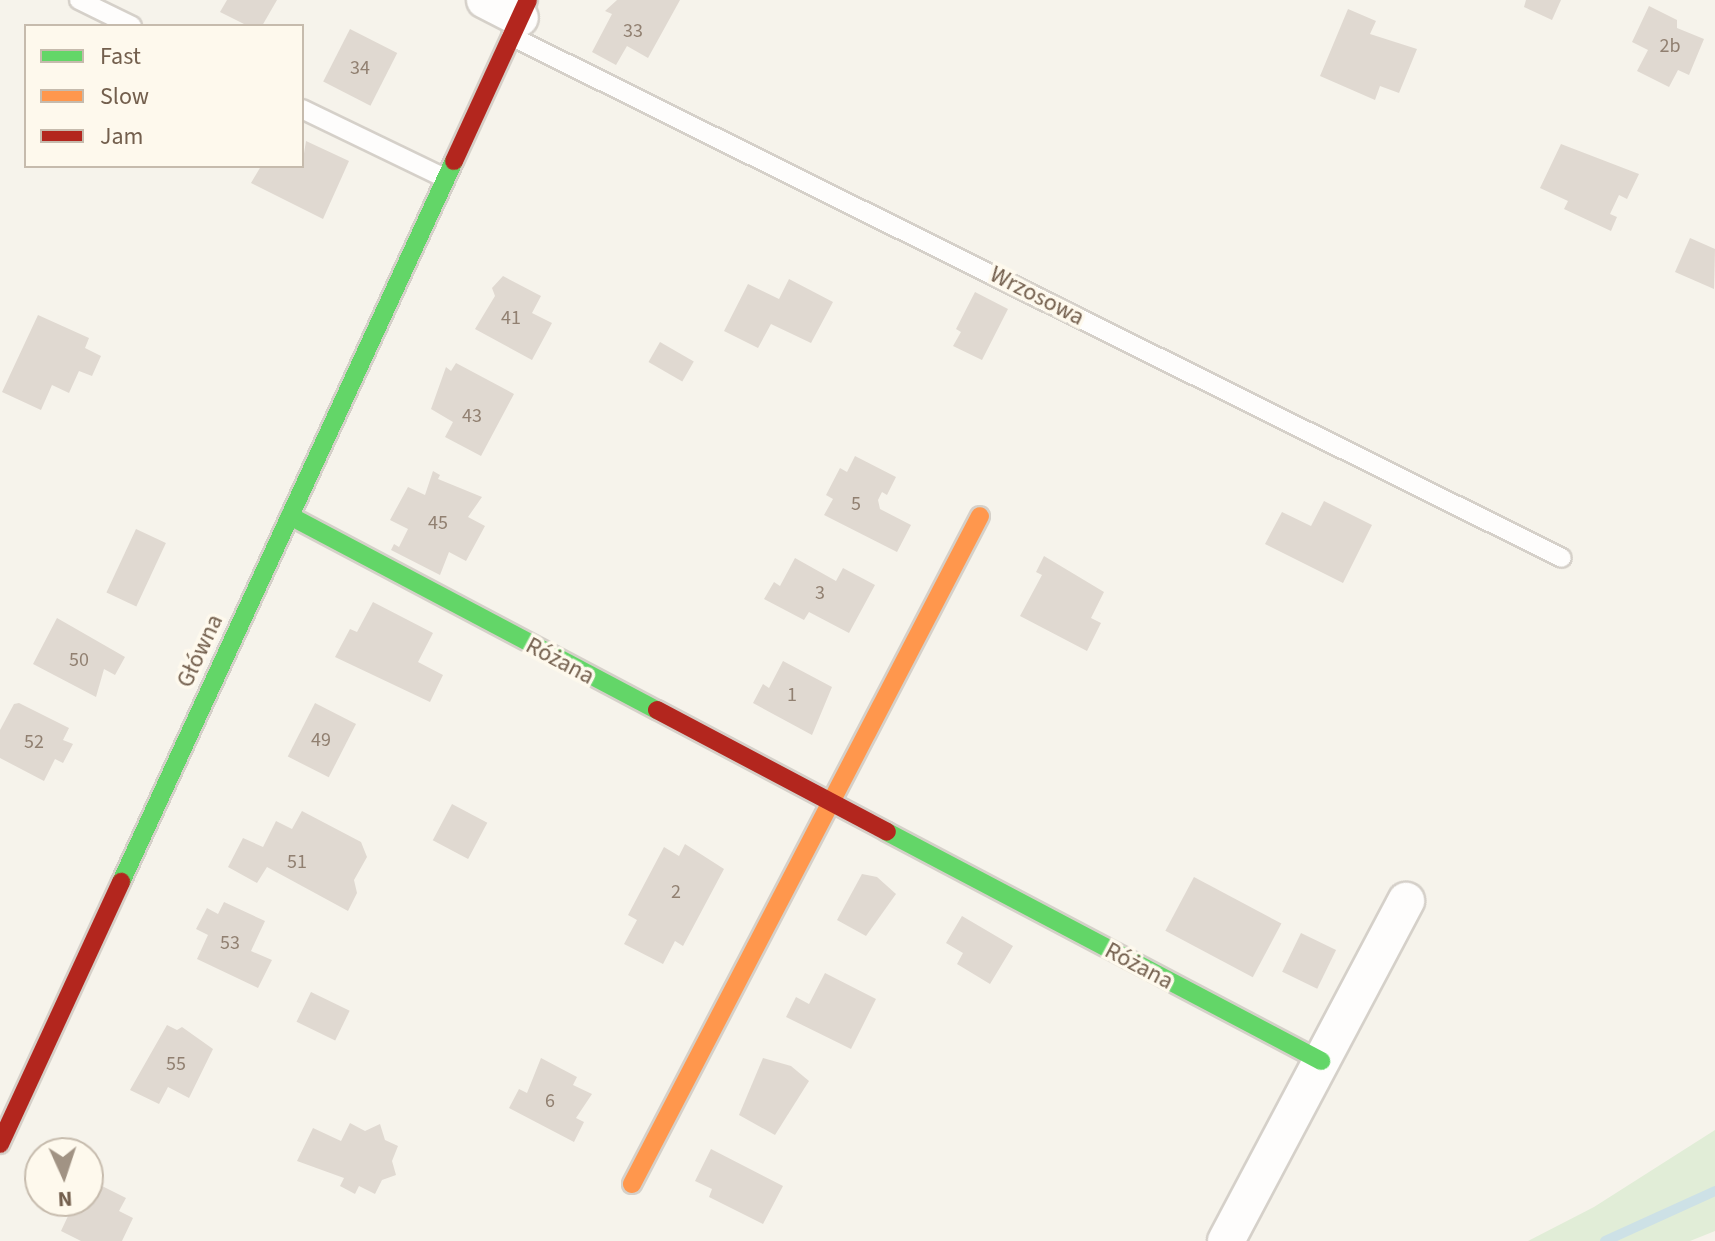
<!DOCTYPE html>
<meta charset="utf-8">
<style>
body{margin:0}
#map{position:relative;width:1715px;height:1241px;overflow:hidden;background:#f6f3eb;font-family:"Source Sans 3",sans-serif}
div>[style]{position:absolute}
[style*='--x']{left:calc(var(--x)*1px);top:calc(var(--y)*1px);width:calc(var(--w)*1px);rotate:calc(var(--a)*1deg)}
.green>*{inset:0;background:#e1edd7}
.stream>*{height:10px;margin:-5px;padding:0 5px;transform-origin:5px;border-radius:5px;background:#cde1e6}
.building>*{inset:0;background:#e0d9d1;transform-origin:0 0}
.roads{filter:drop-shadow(2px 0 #d5d0c9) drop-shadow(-2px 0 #d5d0c9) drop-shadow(0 2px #d5d0c9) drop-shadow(0 -2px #d5d0c9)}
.lane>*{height:18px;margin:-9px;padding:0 9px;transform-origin:9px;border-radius:9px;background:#fefdfc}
.street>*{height:36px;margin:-18px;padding:0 18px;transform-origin:18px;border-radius:18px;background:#fefdfc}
.fast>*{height:18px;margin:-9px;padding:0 9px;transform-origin:9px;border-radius:9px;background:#63d668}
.slow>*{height:18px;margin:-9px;padding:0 9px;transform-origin:9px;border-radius:9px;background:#ff974d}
.jam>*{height:18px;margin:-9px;padding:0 9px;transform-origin:9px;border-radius:9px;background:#b3261e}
span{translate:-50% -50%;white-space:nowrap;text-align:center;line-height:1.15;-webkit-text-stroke:7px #fef9ed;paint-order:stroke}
.number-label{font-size:20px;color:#918071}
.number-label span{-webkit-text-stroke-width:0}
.street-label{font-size:24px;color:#735f4d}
.legend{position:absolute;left:24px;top:24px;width:280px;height:144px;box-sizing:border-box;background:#fef9ed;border:2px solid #c6bbad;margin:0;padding:10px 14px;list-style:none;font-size:24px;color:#735f4d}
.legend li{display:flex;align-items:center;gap:16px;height:40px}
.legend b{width:40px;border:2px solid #c6bbad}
.north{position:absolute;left:24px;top:1137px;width:80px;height:80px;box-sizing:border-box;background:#fef9ed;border:2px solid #c6bbad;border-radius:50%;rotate:177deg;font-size:22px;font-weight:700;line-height:32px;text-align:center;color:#735f4d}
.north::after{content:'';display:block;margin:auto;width:28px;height:36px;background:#a19384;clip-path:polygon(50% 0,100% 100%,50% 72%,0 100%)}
</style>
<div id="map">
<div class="green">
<div style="clip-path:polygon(1715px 1130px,1715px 1231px,1690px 1241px,1528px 1241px,1594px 1207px)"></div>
</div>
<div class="stream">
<div style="--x:1605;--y:1241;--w:121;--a:-24.4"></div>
</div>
<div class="building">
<div style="clip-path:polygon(227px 0,277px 0,262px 26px,248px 26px,220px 12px)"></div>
<div style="clip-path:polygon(617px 0,680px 0,648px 58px,627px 46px,616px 65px,592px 52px,612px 14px,605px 11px)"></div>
<div style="clip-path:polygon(1526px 0,1561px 0,1552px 20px,1524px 7px)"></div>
<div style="clip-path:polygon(1649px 6px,1677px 20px,1677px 28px,1704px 39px,1689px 75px,1678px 70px,1669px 87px,1637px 71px,1648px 50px,1632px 42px)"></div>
<div style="clip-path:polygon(1348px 9px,1376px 21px,1370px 34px,1417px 49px,1399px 93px,1380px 86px,1375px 100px,1320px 76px)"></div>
<div style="left:350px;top:29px;width:53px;height:59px;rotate:27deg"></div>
<div style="clip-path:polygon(306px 141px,349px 161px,323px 219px,251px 183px,261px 166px,302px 166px)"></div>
<div style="clip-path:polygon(1561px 144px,1639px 174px,1627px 199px,1619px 195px,1610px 214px,1617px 217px,1611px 231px,1564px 209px,1568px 201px,1540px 188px)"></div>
<div style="clip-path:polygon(1690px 238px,1715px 249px,1714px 289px,1675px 272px)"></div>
<div style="clip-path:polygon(503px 276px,541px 296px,532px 313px,552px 323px,532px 360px,475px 329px,495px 296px,492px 288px)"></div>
<div style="clip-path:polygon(789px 279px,833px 302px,811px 343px,771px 324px,758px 348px,724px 331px,748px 284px,779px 299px)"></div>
<div style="clip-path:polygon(975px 292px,1008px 309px,982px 360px,953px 346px,961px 332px,956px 329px)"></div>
<div style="clip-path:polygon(38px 315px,89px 338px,85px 348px,101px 356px,92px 376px,79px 371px,69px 393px,52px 385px,41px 410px,2px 392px)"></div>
<div style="left:660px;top:342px;width:39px;height:23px;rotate:30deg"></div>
<div style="clip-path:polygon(456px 363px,514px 394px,481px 456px,445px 437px,453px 422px,431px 409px,446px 367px,451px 371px)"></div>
<div style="clip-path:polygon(855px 456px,896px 477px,887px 495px,882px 492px,878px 500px,880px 509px,911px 525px,897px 552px,824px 515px,833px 499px,826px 495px,840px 468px,847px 472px)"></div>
<div style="clip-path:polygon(433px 471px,440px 475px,438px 479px,482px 497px,468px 517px,485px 526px,466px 561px,449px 552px,440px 575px,391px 550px,394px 544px,399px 547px,408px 529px,390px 520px,408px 487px,425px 495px)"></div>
<div style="clip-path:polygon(1324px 501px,1372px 525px,1343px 583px,1265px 544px,1282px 512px,1311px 526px)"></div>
<div style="left:136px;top:529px;width:33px;height:70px;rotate:25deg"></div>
<div style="clip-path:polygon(1044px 556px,1104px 592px,1091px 618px,1101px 623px,1087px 651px,1020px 616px,1042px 575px,1036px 572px)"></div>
<div style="clip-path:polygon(795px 558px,836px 581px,843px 568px,875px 585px,849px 633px,809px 612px,804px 620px,764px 599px,774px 582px,780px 586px)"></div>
<div style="clip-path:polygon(373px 602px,433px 633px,418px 662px,443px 675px,430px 702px,335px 657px,350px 629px,357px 632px)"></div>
<div style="clip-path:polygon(57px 618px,125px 657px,115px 675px,104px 669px,96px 697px,33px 664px)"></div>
<div style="clip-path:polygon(783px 661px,832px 687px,812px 735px,753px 703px,763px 684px,769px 688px)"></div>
<div style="clip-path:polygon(19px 703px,69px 728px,63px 740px,73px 744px,63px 763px,55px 759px,44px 781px,0 758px,0 730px,14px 704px)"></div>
<div style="left:315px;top:703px;width:46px;height:60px;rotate:27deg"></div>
<div style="left:452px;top:804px;width:40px;height:41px;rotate:28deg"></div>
<div style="clip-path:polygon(302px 811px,361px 842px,367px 857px,354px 880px,357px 893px,348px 911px,267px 867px,257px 883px,228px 867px,243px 838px,263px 847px,276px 821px,292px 829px)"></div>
<div style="clip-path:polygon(685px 844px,724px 869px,683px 946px,675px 941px,663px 964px,624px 944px,637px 920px,628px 915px,664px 847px,679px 856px)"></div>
<div style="clip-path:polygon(862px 874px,877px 877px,896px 894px,866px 936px,837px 920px)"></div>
<div style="left:1194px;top:877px;width:99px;height:61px;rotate:28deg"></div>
<div style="clip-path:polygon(224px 902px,265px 921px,251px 951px,272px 960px,258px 988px,197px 959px,208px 935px,196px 929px,207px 908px,218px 914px)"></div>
<div style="clip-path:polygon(962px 916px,1013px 946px,990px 984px,957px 964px,963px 953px,946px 943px)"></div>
<div style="left:1301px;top:933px;width:39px;height:43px;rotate:26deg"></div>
<div style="clip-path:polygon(825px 973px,876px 999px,851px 1049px,786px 1017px,796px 997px,809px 1004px)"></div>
<div style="left:311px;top:992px;width:43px;height:33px;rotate:26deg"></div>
<div style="clip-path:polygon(167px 1025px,177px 1030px,182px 1027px,213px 1049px,189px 1098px,168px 1087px,159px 1104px,130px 1090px)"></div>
<div style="clip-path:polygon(541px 1058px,577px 1077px,573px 1085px,592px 1094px,576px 1118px,584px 1122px,574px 1142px,509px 1108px,519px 1089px,527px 1093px)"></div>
<div style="clip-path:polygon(763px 1058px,791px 1066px,809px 1081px,775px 1135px,739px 1115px)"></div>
<div style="clip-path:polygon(350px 1123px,365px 1131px,380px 1124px,385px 1140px,398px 1146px,392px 1161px,396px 1175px,382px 1180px,375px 1194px,359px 1186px,355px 1194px,340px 1186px,344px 1178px,297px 1161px,313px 1128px,341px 1141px)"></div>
<div style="clip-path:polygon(711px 1149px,783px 1186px,763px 1224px,709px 1197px,712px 1189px,695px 1181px)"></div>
<div style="clip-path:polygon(88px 1179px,126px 1198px,119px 1211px,133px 1218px,122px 1241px,81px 1241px,61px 1231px,75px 1201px,88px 1201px)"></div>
</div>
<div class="roads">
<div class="lane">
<div style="--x:79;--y:0;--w:59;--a:26.1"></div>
<div style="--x:511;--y:36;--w:1173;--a:26.41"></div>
<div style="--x:302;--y:109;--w:159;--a:25.8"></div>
</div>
<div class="street">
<div style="--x:485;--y:0;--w:39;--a:27"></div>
<div style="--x:1226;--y:1241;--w:385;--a:-62.1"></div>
</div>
<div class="fast">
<div style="--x:290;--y:516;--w:415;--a:27.9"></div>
<div style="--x:887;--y:832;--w:491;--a:27.8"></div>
<div style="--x:121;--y:882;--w:794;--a:-65.21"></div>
</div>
<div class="slow">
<div style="--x:632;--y:1184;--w:753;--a:-62.48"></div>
</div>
<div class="jam">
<div style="--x:454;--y:161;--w:177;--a:-65.3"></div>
<div style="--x:657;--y:710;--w:260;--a:27.9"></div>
<div style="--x:0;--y:1144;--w:289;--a:-65.2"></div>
</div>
</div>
<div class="number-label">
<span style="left:633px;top:31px">33</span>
<span style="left:1670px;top:46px">2b</span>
<span style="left:360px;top:68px">34</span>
<span style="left:511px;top:318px">41</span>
<span style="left:472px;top:416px">43</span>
<span style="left:856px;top:504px">5</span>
<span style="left:438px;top:523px">45</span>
<span style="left:820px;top:593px">3</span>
<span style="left:79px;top:660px">50</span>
<span style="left:792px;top:695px">1</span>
<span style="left:321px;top:740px">49</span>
<span style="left:34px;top:742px">52</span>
<span style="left:297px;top:862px">51</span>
<span style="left:676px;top:892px">2</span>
<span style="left:230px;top:943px">53</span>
<span style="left:176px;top:1064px">55</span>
<span style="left:550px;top:1101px">6</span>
</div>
<div class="street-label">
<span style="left:1037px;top:296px;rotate:27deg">Wrzosowa</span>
<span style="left:200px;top:651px;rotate:-65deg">Główna</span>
<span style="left:560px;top:661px;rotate:28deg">Różana</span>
<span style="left:1139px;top:966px;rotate:28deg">Różana</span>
</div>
<ul class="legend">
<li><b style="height:10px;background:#63d668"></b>Fast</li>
<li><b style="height:10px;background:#ff974d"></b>Slow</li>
<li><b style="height:10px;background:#b3261e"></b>Jam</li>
</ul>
<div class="north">N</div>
</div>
